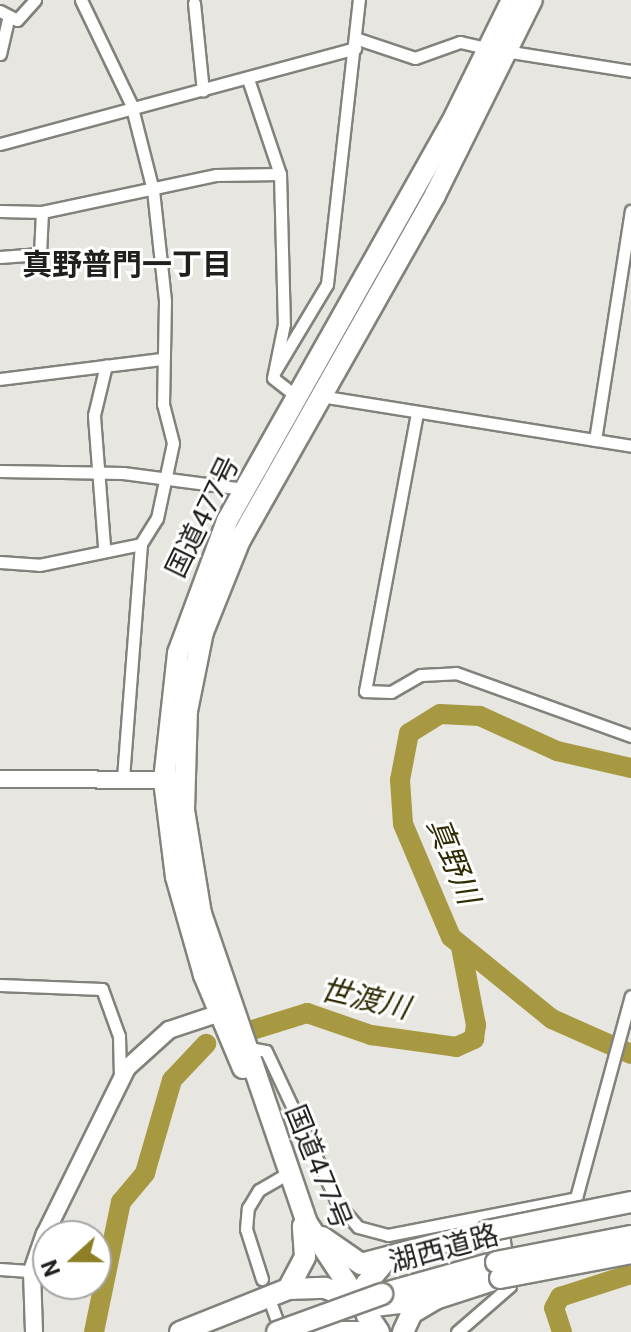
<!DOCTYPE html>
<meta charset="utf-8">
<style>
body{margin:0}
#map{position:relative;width:631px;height:1332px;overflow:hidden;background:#e7e6e0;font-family:Roboto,"Noto Sans JP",sans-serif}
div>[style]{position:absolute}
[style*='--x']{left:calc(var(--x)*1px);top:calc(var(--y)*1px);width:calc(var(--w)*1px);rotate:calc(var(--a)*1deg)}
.river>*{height:20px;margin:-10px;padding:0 10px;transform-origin:10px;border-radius:10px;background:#a79941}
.roads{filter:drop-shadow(2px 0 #82827c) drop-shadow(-2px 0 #82827c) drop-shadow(0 2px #82827c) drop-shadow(0 -2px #82827c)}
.street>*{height:11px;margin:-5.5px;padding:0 5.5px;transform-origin:5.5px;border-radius:5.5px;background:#fff}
.secondary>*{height:16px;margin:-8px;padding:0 8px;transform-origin:8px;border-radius:8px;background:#fff}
.highway>*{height:20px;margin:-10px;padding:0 10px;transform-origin:10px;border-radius:10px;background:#fff}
.bridges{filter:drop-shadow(2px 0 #82827c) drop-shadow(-2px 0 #82827c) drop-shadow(0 2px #82827c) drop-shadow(0 -2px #82827c)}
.highway-bridge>*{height:20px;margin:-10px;padding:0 10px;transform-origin:10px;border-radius:10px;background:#fff}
span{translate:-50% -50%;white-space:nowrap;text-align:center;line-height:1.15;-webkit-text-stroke:6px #fff;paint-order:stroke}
.street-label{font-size:28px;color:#1f1f1c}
.neighbourhood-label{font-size:30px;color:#1f1f1c;font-weight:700}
.water-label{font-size:30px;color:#312b03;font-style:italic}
.north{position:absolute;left:32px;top:1220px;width:80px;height:80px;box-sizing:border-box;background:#fff;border:2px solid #a5a5a4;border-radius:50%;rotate:249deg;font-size:22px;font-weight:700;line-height:32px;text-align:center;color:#1f1f1c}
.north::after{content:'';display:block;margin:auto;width:28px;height:36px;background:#8d7f26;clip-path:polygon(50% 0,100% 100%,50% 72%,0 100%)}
</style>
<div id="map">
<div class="river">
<div style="--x:631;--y:768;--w:76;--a:-167.1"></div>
<div style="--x:557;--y:751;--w:85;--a:-155.6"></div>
<div style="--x:480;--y:716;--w:40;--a:-177.1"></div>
<div style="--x:440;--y:714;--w:36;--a:148"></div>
<div style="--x:409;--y:733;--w:48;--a:100.8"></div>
<div style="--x:400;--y:780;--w:44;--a:86.1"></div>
<div style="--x:403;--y:824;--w:123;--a:67"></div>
<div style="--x:451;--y:937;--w:130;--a:39.1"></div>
<div style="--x:552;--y:1019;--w:86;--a:23.9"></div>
<div style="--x:246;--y:1032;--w:64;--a:-17.3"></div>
<div style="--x:307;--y:1013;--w:68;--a:19"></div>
<div style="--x:371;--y:1035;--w:86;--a:8"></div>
<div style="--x:456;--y:1047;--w:20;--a:-24"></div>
<div style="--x:474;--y:1039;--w:14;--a:-82"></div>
<div style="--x:476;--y:1025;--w:79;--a:-100.9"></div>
<div style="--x:94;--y:1332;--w:133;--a:-78.3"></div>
<div style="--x:121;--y:1202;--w:38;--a:-50"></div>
<div style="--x:145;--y:1173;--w:97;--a:-73.8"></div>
<div style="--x:172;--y:1080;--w:50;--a:-46.6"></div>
<div style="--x:562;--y:1332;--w:25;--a:-108"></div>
<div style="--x:554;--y:1308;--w:13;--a:-61"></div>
<div style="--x:560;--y:1297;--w:75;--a:-17.9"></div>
</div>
<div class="roads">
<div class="street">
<div style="--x:81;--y:0;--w:115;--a:64.3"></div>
<div style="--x:131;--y:104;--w:89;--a:75.7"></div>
<div style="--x:153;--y:190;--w:112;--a:83.8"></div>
<div style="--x:165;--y:301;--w:103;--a:91.1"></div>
<div style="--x:163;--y:404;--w:40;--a:75.6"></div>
<div style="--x:173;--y:443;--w:77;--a:102"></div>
<div style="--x:157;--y:518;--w:31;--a:122"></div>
<div style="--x:141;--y:544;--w:236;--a:94.4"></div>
<div style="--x:194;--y:3;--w:88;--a:84.2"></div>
<div style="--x:0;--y:11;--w:19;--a:28"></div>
<div style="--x:17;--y:20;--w:27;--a:-48"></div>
<div style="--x:358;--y:39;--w:60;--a:18.4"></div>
<div style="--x:415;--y:58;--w:48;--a:-19.6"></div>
<div style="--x:460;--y:42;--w:32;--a:13"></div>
<div style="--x:511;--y:52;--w:121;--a:9"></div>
<div style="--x:0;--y:54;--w:35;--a:-77"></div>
<div style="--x:249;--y:82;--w:97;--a:71.4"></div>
<div style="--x:0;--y:144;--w:368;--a:-15.1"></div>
<div style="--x:0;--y:211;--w:42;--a:1.4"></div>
<div style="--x:42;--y:212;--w:178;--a:-12"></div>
<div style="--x:216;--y:175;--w:64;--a:-0.9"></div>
<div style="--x:280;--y:174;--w:150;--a:88.5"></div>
<div style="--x:284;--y:324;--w:55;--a:101.5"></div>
<div style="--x:273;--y:378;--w:33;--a:38"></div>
<div style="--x:0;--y:257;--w:40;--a:-4.3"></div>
<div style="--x:40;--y:254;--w:42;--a:-87.3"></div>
<div style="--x:275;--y:371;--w:101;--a:-59.1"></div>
<div style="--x:327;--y:284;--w:286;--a:-83.6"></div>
<div style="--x:0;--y:379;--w:161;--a:-7.1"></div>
<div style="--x:320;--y:396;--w:315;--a:9.1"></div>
<div style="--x:417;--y:413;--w:283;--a:100.6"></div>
<div style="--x:365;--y:691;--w:26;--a:2"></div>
<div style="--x:391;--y:692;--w:34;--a:-30"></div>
<div style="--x:421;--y:675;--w:35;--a:-3"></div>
<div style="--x:456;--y:673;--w:186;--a:19.8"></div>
<div style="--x:595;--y:440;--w:232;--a:-81.1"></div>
<div style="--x:0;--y:471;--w:123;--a:0.9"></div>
<div style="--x:123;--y:473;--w:122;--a:7.5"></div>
<div style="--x:104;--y:546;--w:131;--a:-94.4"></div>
<div style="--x:94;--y:415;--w:51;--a:-76.5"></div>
<div style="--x:0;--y:562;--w:39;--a:4"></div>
<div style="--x:39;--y:565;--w:104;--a:-11.6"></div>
<div style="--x:0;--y:985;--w:102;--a:2.2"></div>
<div style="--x:102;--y:989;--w:50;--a:70.1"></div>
<div style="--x:119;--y:1036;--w:41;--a:88.6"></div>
<div style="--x:244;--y:1047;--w:22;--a:10"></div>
<div style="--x:266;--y:1051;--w:169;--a:64.8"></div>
<div style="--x:338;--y:1204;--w:30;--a:49"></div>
<div style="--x:358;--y:1227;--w:31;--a:15"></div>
<div style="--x:388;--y:1235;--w:192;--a:-11.1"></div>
<div style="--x:576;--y:1198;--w:209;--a:-74.8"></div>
<div style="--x:0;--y:1269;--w:32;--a:4"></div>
<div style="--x:262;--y:1279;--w:52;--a:-107.7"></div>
<div style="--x:246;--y:1229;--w:21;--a:-85"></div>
<div style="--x:248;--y:1208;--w:21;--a:-59"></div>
<div style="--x:259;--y:1190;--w:34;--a:-30"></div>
<div style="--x:272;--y:1307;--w:27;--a:70"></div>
<div style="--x:457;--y:1332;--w:70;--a:-41"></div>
<div style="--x:510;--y:1286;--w:61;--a:-97.6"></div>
</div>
<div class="secondary">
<div style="--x:0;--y:779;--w:182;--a:0.3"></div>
<div style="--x:34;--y:1332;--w:61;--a:-91.9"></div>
<div style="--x:32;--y:1271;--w:39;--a:-71"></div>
<div style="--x:45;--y:1234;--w:185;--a:-63.7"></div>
<div style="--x:127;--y:1068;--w:57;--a:-42.1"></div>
<div style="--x:169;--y:1030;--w:51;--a:-18.4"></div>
</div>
<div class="highway">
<div style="--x:243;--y:1068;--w:101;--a:-112.8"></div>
<div style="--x:204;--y:975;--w:102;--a:-105.9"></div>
<div style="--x:176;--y:877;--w:98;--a:-97.1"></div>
<div style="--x:164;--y:780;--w:128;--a:-83.7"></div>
<div style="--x:178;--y:653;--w:141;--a:-69.6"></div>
<div style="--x:227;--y:521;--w:456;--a:-60.6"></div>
<div style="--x:451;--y:124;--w:138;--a:-63.8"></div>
<div style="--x:322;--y:1237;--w:47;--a:34.7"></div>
<div style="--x:361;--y:1264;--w:130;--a:-14.7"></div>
<div style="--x:288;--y:1289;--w:36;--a:-62"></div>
<div style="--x:305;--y:1257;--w:31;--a:-94"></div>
<div style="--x:382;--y:1294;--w:118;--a:-15.7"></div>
<div style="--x:367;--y:1316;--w:32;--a:-92"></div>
<div style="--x:366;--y:1284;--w:31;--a:-50"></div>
<div style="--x:180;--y:1332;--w:116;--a:-21.7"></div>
<div style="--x:288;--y:1289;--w:37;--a:-2"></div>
<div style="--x:325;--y:1288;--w:52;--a:20.2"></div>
<div style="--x:374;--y:1306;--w:61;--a:-6.5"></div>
<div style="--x:320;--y:1332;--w:43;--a:-52.6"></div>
<div style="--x:324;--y:1332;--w:36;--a:0"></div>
<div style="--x:379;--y:1332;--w:131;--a:-123.4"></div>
<div style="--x:307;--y:1223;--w:327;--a:-108.9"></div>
<div style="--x:201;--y:914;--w:105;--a:-99.3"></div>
<div style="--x:184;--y:810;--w:99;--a:-88.3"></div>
<div style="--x:187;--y:711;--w:81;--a:-78.6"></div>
<div style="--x:203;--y:632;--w:99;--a:-68.1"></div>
<div style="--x:240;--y:540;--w:396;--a:-60.5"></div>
<div style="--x:435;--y:195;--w:218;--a:-63.6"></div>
<div style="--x:403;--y:1332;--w:21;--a:-65"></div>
<div style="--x:412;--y:1313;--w:27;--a:-31"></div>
<div style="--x:435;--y:1299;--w:68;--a:-17.9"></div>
</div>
</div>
<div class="bridges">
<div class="highway-bridge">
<div style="--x:487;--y:1231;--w:147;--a:-11.4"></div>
<div style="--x:496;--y:1262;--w:137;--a:-10.9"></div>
<div style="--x:500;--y:1278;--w:133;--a:-10.8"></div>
<div style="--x:277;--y:1332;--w:112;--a:-19.9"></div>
</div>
</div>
<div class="street-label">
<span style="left:203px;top:517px;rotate:-64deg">国道477号</span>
<span style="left:318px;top:1167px;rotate:68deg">国道477号</span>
<span style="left:444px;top:1249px;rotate:-15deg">湖西道路</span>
</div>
<div class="neighbourhood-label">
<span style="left:127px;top:265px">真野普門一丁目</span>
</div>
<div class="water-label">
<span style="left:453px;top:861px;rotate:68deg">真野川</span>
<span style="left:365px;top:999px;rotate:13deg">世渡川</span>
</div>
<div class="north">N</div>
</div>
